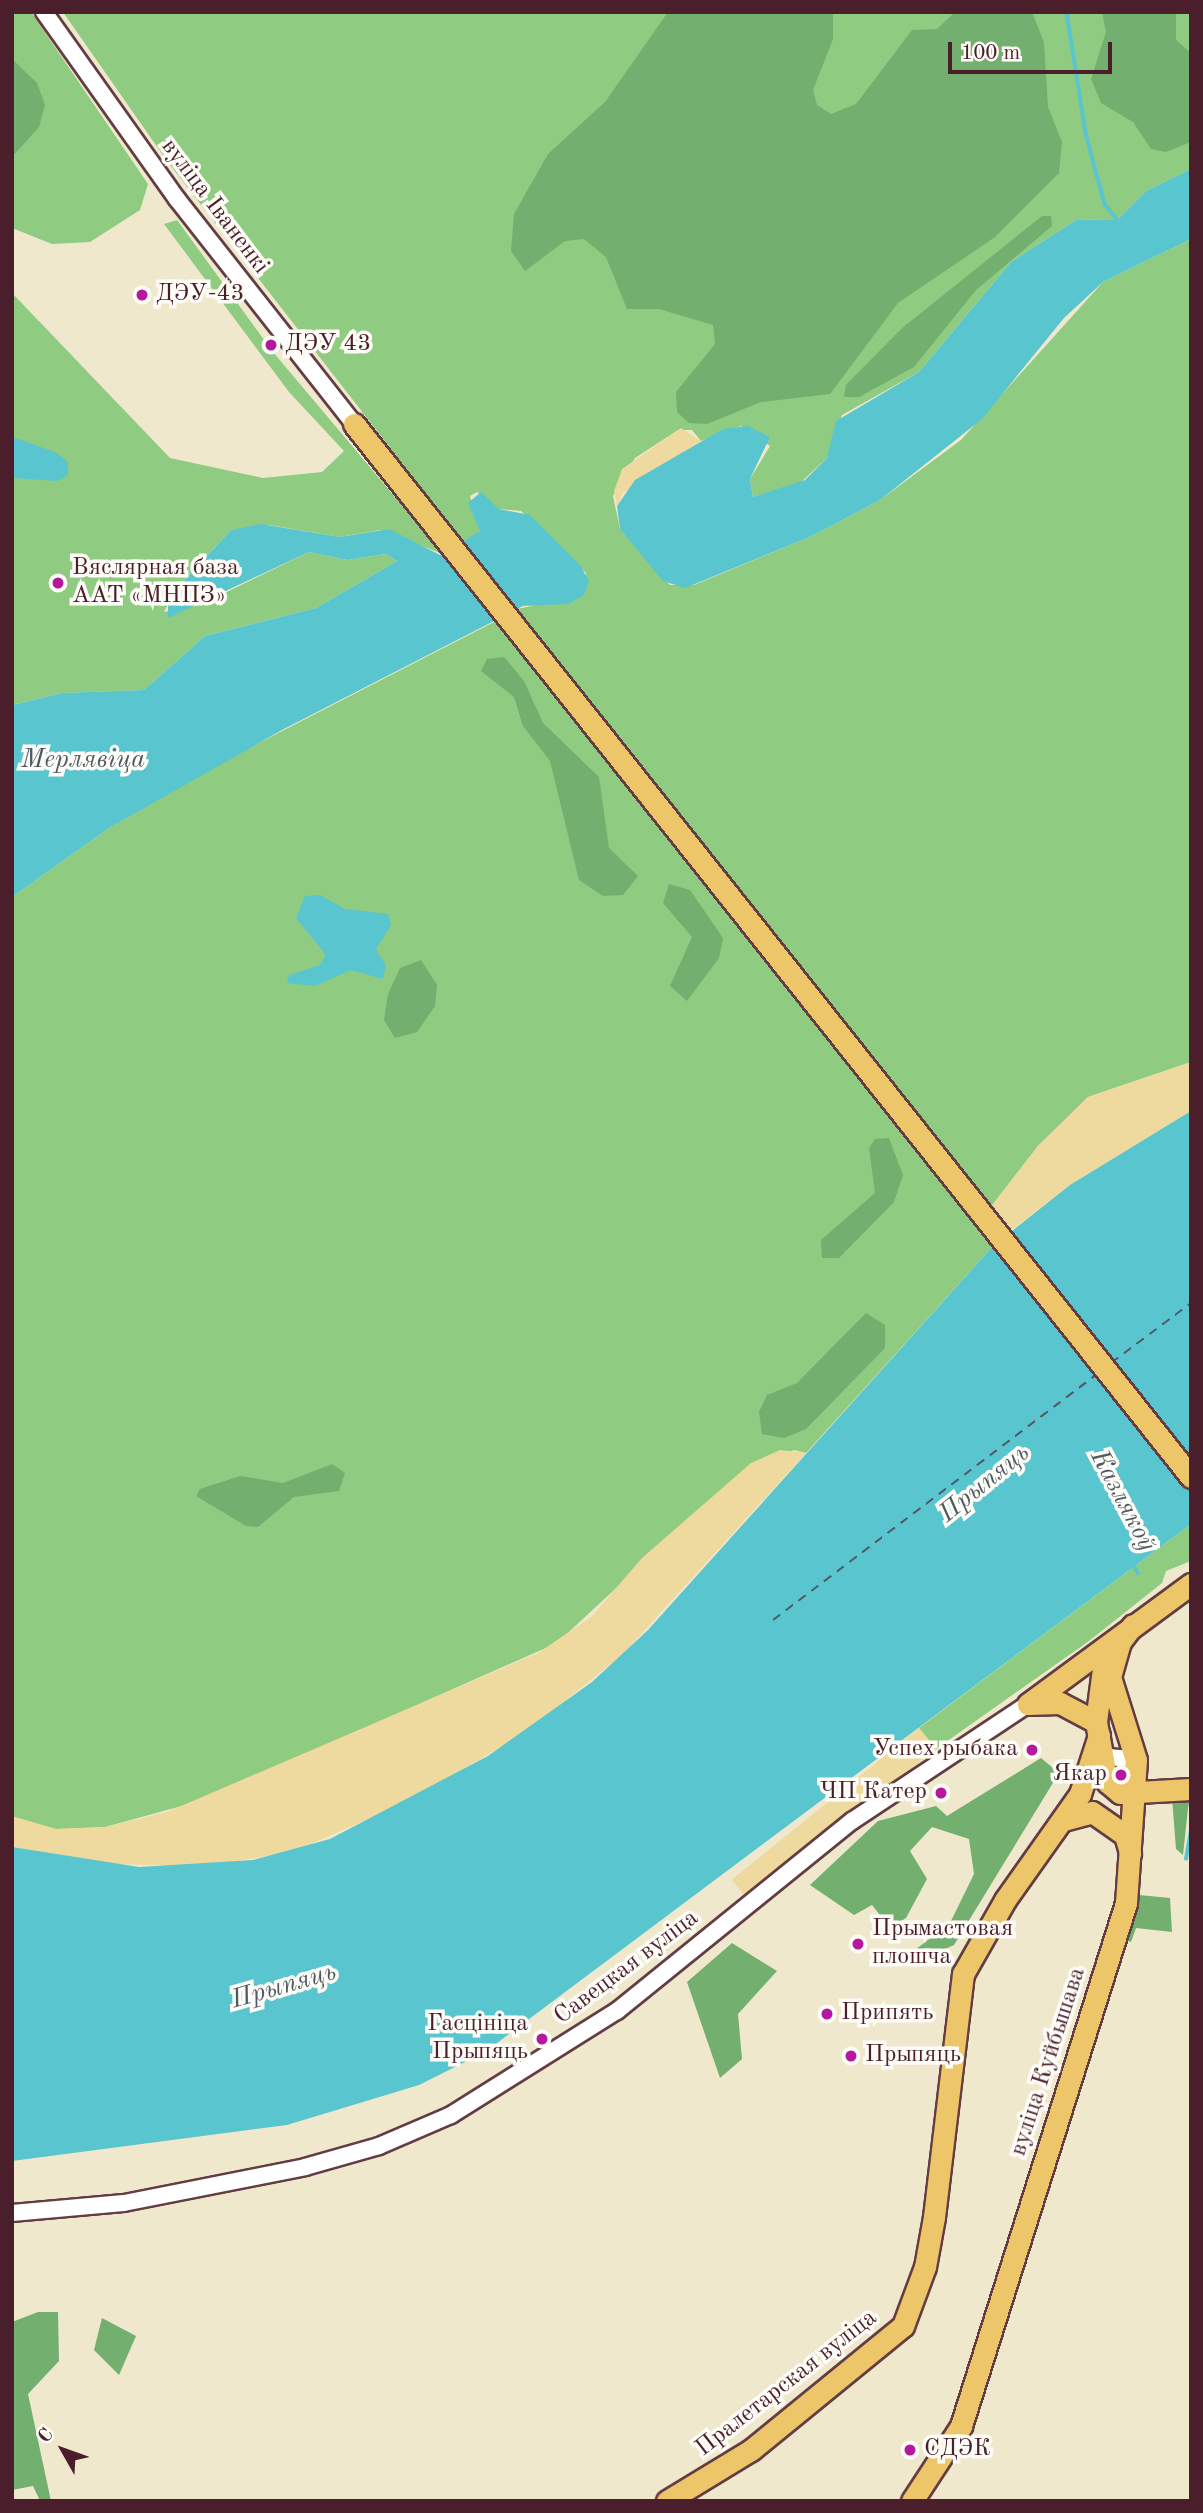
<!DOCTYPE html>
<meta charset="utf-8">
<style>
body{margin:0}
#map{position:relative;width:1203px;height:2513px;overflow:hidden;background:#efe8cd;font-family:"Old Standard TT",serif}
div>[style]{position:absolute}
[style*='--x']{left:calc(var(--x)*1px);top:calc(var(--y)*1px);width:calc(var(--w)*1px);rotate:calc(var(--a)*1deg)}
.green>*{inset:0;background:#8fcb81}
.forest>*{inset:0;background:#73af6f}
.sand>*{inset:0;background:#eeda9e;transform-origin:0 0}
.water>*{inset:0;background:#58c5cf}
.stream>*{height:3.5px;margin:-1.75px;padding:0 1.75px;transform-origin:1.75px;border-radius:1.75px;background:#58c5cf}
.ferry>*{height:2px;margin-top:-1px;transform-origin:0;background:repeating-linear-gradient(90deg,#4f5964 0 9px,transparent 0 16px)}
.roads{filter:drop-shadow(2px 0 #633d43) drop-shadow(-2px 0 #633d43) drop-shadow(0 2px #633d43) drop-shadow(0 -2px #633d43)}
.minor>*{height:16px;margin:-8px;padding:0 8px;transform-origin:8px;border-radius:8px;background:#fff}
.major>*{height:21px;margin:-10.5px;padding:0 10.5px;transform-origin:10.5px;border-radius:10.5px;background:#ecc669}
.dots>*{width:19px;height:19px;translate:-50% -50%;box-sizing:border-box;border:4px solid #fdfcf7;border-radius:50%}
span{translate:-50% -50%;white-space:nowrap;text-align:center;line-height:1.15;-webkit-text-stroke:7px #fdfcf7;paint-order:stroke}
.street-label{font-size:24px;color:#4a1f2b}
.poi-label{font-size:24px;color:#4a1f2b}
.left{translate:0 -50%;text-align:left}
.right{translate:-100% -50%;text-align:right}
.water-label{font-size:26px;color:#4f5964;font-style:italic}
.frame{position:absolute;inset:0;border:14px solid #4a1f2b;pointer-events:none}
.north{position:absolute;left:28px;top:2415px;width:70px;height:70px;-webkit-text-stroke:5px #fdfcf7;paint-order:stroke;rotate:310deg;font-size:19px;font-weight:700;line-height:28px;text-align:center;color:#4a1f2b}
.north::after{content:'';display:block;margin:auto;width:24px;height:32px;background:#4a1f2b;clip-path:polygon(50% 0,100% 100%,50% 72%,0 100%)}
.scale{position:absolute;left:948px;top:42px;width:164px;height:32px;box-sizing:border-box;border:4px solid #4a1f2b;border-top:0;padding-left:9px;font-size:21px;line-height:24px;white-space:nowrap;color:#4a1f2b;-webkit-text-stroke:5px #fdfcf7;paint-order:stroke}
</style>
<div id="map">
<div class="green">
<div style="clip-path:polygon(12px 12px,31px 12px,148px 184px,140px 210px,90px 242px,52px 244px,12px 228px)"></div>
<div style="clip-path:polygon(63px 12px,1191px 12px,1191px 169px,1146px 191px,1118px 219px,1076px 220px,1011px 262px,919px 372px,842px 415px,827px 458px,799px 484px,753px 497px,750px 479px,770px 446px,741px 426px,701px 441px,692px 430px,678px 430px,635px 458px,613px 496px,620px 529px,670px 585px,694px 585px,812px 536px,880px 500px,961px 440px,1103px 282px,1191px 239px,1191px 1062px,1088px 1097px,1038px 1146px,990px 1208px,517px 609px,584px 595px,586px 573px,521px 511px,499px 509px,477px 492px,470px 496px,480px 531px,465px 544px,167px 161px)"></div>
<div style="clip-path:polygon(177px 220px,273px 352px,443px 554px,380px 530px,340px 537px,269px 525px,231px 530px,175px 590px,164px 612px,200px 605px,309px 552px,347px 560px,386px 554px,397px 561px,316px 608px,205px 636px,144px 690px,62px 693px,12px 705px,12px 293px,170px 458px,263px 478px,322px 472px,344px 451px,289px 392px,164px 224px)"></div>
<div style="clip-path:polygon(496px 621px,993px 1246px,806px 1453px,794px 1450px,739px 1474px,557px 1643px,200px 1801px,105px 1827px,56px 1829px,18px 1819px,12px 1816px,12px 897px,109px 828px,226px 760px)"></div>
<div style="clip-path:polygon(1191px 1524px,1191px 1561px,1166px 1571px,1162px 1583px,1089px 1641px,936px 1749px,919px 1728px)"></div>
</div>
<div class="forest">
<div style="clip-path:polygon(668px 12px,833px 12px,833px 39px,813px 90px,817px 105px,831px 114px,856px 104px,912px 30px,937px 29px,955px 12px,1032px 12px,1044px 43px,1048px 107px,1062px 142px,1059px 173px,995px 237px,898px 303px,830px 394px,761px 402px,707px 424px,689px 423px,677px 412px,676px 392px,715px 344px,713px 325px,659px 309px,627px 309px,606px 257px,584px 239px,565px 241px,525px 271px,511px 251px,514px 214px,548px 154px,605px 102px)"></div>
<div style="clip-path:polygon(1102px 12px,1176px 12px,1176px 40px,1191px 53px,1191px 142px,1166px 152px,1151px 149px,1133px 122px,1101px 103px,1091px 79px,1106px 32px)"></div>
<div style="clip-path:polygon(12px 59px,37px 83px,45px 105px,39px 127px,12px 157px)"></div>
<div style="clip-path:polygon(1042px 216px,1051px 216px,1052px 226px,976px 290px,914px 367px,859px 397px,844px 397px,846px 385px,901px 329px)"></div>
<div style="clip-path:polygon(504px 657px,524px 681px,543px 723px,599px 777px,609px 848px,638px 876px,623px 895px,603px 896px,579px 880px,550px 761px,523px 726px,514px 697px,481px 671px,487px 659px)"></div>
<div style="clip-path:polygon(669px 884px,690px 890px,723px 938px,719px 958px,687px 1001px,670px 986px,692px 937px,663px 903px)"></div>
<div style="clip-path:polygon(421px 960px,437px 985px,435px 1006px,417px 1032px,395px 1038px,384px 1020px,388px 994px,400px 968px)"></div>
<div style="clip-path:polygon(889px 1138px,903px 1175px,894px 1202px,839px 1258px,822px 1258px,821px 1240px,875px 1193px,869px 1148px,875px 1139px)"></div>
<div style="clip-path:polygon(866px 1313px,885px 1325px,885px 1348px,806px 1429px,784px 1438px,762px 1434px,759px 1412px,767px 1395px,797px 1383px)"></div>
<div style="clip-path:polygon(332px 1464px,345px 1473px,339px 1491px,294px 1497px,258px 1527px,246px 1526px,196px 1496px,200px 1489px,240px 1476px,283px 1483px)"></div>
<div style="clip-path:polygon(1041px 1758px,1059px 1773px,954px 1945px,911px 1964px,911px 1953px,950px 1923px,974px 1874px,969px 1839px,932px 1827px,910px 1851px,927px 1879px,906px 1918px,890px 1928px,872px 1905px,854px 1915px,810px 1885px,878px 1821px,936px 1806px,947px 1816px)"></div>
<div style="clip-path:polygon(1191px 1796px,1188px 1808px,1183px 1855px,1176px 1849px,1172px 1798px)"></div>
<div style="clip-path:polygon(1139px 1895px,1170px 1898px,1172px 1932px,1136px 1928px,1131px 1942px,1123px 1939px)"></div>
<div style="clip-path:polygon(732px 1943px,777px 1971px,738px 2014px,742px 2059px,720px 2078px,687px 1982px)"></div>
<div style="clip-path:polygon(38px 2312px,58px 2312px,59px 2361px,28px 2394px,51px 2501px,40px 2501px,33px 2486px,12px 2490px,12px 2322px)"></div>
<div style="clip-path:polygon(102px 2318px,136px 2336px,119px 2375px,94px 2350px)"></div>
</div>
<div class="sand">
<div style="clip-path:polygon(681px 428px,701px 441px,623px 493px,617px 506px,614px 491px,622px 469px)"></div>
<div style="clip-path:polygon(1191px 1062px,1191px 1111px,1070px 1185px,1010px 1231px,990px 1208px,1038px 1146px,1088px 1097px)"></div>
<div style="clip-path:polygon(780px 1450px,806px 1453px,622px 1655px,527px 1731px,408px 1802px,294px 1851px,210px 1866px,100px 1864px,12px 1847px,12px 1816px,56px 1829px,105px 1827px,167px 1812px,538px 1653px,591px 1617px,642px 1558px,751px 1463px)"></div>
<div style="left:919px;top:1728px;width:27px;height:241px;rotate:51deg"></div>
</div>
<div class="water">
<div style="clip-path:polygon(1191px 169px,1191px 239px,1103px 282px,1064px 318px,982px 419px,880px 500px,812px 536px,685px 588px,663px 581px,620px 529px,617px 506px,635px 480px,723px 429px,748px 426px,770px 437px,750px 479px,753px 497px,805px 480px,827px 458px,836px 421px,919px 372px,1011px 262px,1076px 220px,1118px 219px,1146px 191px)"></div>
<div style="clip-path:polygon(12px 437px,55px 452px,68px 462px,68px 475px,57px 481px,12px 478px)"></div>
<div style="clip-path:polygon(481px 492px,499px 509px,530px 515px,580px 565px,589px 581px,584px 595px,568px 604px,523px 606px,282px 730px,109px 828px,12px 897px,12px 705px,62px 693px,144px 690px,205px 636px,316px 608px,397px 561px,386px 554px,347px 560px,309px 552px,168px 618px,168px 598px,231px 530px,261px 524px,340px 537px,389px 529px,440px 555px,480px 531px,468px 503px)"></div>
<div style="clip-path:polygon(320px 895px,345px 909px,388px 914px,391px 925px,376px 949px,386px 966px,383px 979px,351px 970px,315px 986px,287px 983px,289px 975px,320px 965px,326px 955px,296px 918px,305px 896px)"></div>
<div style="clip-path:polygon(1191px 1111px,1191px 1524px,485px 2052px,419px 2085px,287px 2125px,12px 2161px,12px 1847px,139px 1867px,253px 1860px,330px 1839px,488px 1756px,592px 1682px,648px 1630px,993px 1246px,1070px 1185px)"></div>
</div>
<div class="stream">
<div style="--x:1067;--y:12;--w:123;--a:81.1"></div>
<div style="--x:1086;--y:134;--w:73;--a:74.8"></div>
<div style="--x:1105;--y:204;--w:23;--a:52"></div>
<div style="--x:1133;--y:1563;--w:11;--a:63"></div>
<div style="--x:1186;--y:1859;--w:27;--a:-80"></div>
</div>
<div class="ferry">
<div style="--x:1111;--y:1363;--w:100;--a:-36.9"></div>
<div style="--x:773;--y:1620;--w:405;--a:-37.2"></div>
</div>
<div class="roads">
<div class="minor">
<div style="--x:44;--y:12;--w:229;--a:54.6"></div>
<div style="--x:177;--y:199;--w:286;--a:51.8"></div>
<div style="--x:1104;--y:1768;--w:12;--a:-66"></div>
<div style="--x:1109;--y:1757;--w:27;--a:6"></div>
<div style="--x:12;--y:2213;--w:112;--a:-5.1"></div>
<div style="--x:124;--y:2203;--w:185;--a:-11.2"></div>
<div style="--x:305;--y:2167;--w:77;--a:-15.8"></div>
<div style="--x:379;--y:2146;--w:78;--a:-23.3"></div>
<div style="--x:451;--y:2115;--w:196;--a:-32.1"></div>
<div style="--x:617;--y:2011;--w:302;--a:-39"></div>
<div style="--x:852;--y:1821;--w:211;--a:-33.6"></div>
</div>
<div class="major">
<div style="--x:354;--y:424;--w:1345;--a:51.52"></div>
<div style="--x:1104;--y:1661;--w:62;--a:97.5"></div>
<div style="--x:1096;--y:1722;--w:61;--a:79.6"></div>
<div style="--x:1107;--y:1782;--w:17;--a:40"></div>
<div style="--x:1120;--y:1793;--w:71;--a:-3.2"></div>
<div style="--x:1028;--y:1704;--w:202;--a:-36.4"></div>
<div style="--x:1028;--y:1704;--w:32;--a:-2"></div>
<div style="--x:1060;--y:1703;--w:41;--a:27.8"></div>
<div style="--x:1063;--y:1820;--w:30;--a:-15"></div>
<div style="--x:1092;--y:1812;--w:40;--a:34.9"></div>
<div style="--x:1125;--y:1835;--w:19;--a:74"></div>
<div style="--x:667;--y:2501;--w:98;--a:-31.3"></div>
<div style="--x:751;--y:2450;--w:196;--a:-39.2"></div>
<div style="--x:903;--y:2326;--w:63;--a:-69.6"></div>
<div style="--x:925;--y:2267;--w:51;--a:-79.8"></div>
<div style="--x:934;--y:2217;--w:245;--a:-83.2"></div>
<div style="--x:963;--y:1974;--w:85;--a:-60.4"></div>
<div style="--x:1005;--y:1900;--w:130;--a:-54.7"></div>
<div style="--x:1080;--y:1794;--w:62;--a:-72.1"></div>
<div style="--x:912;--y:2501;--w:90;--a:-56.8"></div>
<div style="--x:961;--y:2426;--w:548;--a:-72.49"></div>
<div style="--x:1126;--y:1903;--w:143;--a:-86"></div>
<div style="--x:1136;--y:1760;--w:87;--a:-107.4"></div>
<div style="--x:1110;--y:1677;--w:36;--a:-74"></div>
<div style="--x:1120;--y:1642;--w:21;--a:-53"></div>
</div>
</div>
<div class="dots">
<div style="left:142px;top:295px;background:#b5179e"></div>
<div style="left:271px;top:345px;background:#b5179e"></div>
<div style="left:58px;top:583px;background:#b5179e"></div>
<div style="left:1032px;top:1750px;background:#b5179e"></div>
<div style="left:1121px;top:1775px;background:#b5179e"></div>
<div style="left:941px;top:1793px;background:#b5179e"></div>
<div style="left:858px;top:1944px;background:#b5179e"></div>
<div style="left:827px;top:2014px;background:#b5179e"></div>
<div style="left:542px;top:2039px;background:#b5179e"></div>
<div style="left:851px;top:2056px;background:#b5179e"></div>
<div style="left:910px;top:2450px;background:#b5179e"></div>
</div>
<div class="street-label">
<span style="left:214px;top:207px;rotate:53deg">вуліца Іваненкі</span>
<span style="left:627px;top:1968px;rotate:-37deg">Савецкая вуліца</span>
<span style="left:1049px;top:2062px;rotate:-72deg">вуліца Куйбышава</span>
<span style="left:787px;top:2384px;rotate:-38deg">Пралетарская вуліца</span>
</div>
<div class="poi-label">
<span class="left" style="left:156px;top:295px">ДЭУ-43</span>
<span class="left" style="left:285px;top:345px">ДЭУ 43</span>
<span class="left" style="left:72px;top:583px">Вяслярная база<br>ААТ «МНПЗ»</span>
<span class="right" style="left:1018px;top:1750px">Успех рыбака</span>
<span class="right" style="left:1107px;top:1775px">Якар</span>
<span class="right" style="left:927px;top:1793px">ЧП Катер</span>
<span class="left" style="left:872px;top:1944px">Прымастовая<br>плошча</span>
<span class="left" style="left:841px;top:2014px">Припять</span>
<span class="right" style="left:528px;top:2039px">Гасцініца<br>Прыпяць</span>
<span class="left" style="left:865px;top:2056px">Прыпяць</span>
<span class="left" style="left:924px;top:2450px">СДЭК</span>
</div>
<div class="water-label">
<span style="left:83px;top:761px">Мерлявіца</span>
<span style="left:985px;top:1484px;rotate:-39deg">Прыпяць</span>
<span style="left:1122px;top:1501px;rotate:62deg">Казлякоў</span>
<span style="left:284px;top:1987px;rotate:-16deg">Прыпяць</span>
</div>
<div class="frame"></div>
<div class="north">С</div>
<div class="scale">100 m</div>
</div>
